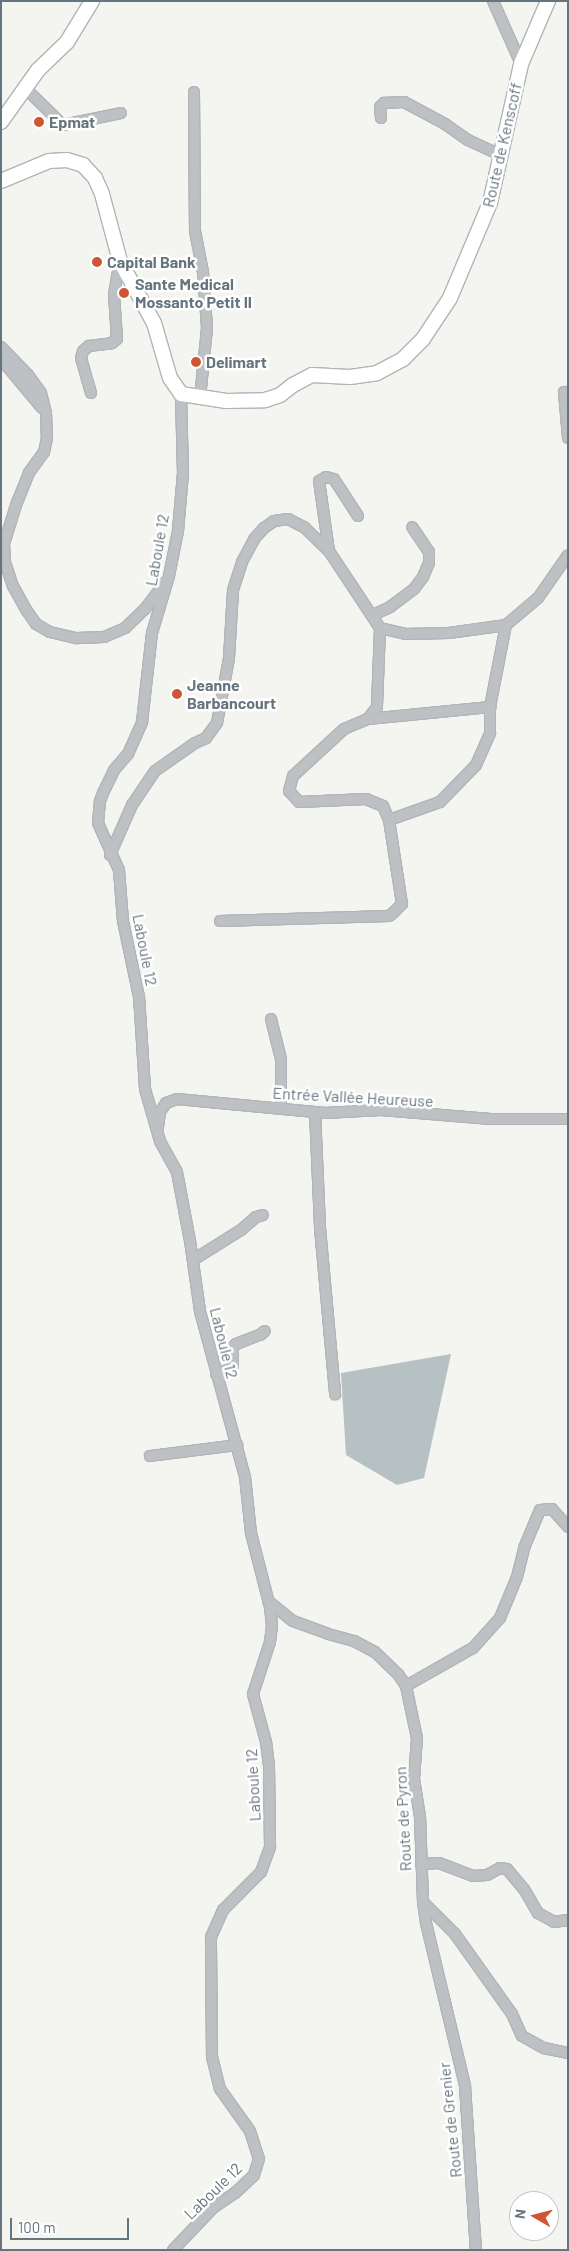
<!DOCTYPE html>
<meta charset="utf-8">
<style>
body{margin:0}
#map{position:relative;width:569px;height:2251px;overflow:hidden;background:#f4f4f0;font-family:Barlow,sans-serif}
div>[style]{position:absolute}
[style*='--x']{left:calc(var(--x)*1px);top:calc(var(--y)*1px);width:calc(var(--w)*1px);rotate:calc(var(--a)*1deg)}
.water>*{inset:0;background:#b6c1c4}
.roads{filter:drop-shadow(1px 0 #b1b5b8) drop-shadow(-1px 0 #b1b5b8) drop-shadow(0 1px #b1b5b8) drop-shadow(0 -1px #b1b5b8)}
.minor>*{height:10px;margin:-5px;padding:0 5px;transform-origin:5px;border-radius:5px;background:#bdc1c4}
.major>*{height:14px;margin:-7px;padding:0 7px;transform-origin:7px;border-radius:7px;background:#fff}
.dots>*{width:14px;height:14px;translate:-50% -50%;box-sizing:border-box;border:2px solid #fff;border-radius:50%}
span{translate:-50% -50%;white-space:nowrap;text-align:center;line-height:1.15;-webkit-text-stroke:5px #fff;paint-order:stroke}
.poi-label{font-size:16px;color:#66747e;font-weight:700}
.left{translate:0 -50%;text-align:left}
.street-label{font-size:16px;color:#66747e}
.frame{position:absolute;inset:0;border:2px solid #66747e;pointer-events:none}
.north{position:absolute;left:509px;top:2191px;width:50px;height:50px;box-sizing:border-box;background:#fff;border:1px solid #c2c7cb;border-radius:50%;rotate:278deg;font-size:14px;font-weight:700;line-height:20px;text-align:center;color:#66747e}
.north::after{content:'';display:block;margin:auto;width:18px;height:22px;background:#d05534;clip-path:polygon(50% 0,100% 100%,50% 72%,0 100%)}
.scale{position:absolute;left:10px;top:2218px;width:119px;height:22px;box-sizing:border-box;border:2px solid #66747e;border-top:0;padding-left:6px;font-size:15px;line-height:18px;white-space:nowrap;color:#66747e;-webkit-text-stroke:4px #fff;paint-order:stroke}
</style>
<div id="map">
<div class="water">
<div style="clip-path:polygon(451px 1354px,424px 1478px,397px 1485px,346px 1455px,341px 1373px)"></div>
</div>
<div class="roads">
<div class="minor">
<div style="--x:493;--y:1;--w:69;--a:66"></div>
<div style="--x:26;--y:89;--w:52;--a:44.2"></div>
<div style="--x:63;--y:125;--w:59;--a:-11.7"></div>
<div style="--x:194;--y:92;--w:139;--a:89.6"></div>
<div style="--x:195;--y:231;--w:42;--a:79"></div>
<div style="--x:203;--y:272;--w:56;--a:85.9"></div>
<div style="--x:207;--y:328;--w:70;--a:95.7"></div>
<div style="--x:381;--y:118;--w:11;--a:-95"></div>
<div style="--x:380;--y:107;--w:6;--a:-45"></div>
<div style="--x:384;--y:103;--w:20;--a:-3"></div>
<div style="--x:404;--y:102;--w:47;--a:28.2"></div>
<div style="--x:445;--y:124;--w:28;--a:35"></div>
<div style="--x:468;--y:140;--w:35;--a:25"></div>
<div style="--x:1;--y:347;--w:39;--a:46"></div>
<div style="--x:28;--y:375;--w:22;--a:54"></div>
<div style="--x:41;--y:393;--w:21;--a:76"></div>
<div style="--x:46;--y:413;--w:25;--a:88"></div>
<div style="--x:47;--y:438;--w:14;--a:102"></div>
<div style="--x:44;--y:452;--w:26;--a:126"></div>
<div style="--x:29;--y:473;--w:31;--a:112"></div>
<div style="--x:17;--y:502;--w:44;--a:107.2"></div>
<div style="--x:4;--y:544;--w:18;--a:87"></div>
<div style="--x:5;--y:562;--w:25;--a:72"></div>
<div style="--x:13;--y:586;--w:29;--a:61"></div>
<div style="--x:27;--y:611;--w:16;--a:55"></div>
<div style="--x:36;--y:624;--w:16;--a:30"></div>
<div style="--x:50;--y:632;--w:28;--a:13"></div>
<div style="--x:77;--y:638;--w:27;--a:-2"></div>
<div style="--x:104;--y:637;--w:23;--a:-23"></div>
<div style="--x:125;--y:628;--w:28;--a:-44"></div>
<div style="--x:145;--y:609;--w:34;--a:-53"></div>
<div style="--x:1;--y:359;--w:64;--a:50.1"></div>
<div style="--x:564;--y:392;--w:46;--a:85"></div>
<div style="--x:91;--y:393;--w:36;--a:-106"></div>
<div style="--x:81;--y:358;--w:7;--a:-74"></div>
<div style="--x:83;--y:351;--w:8;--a:-40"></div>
<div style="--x:89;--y:346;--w:23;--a:-7"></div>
<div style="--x:112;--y:343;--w:6;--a:-39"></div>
<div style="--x:117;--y:339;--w:45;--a:-93.8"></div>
<div style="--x:114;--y:294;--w:34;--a:-80"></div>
<div style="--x:358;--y:516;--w:44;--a:-123"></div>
<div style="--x:334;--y:479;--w:8;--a:-166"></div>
<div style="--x:326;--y:477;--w:8;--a:150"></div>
<div style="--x:319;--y:481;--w:71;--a:81.9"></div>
<div style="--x:329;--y:551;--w:92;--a:56.5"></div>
<div style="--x:380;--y:628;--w:79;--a:92.2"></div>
<div style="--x:377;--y:707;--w:15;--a:127"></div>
<div style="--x:373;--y:615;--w:19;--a:-25"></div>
<div style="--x:390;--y:607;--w:30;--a:-37"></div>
<div style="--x:414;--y:589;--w:15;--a:-53"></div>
<div style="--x:423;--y:577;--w:15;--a:-67"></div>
<div style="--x:429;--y:563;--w:11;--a:-90"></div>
<div style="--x:429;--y:552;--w:30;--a:-124"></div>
<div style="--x:380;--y:628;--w:26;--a:13"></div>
<div style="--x:405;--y:634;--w:44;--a:-1.3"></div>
<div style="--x:449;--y:633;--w:58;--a:-8"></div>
<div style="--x:506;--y:625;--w:42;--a:-40.2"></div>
<div style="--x:538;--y:598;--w:52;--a:-55.1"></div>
<div style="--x:389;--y:820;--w:54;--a:-19.4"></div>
<div style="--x:440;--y:802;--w:52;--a:-45.8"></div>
<div style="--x:476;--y:765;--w:35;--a:-66"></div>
<div style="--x:490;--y:733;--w:26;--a:-90"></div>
<div style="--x:490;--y:707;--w:84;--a:-79"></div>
<div style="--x:110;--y:855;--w:55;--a:-66.3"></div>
<div style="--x:132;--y:805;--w:41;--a:-55.9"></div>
<div style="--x:155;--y:771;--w:49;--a:-35"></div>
<div style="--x:195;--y:743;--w:12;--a:-24"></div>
<div style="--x:206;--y:738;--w:19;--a:-54"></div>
<div style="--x:217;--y:723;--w:66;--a:-79.5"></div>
<div style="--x:229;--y:658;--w:68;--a:-86.6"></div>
<div style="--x:233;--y:590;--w:29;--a:-72"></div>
<div style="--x:242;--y:562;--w:26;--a:-62"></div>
<div style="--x:254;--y:539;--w:15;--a:-48"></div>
<div style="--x:264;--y:528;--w:12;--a:-35"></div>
<div style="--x:274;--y:521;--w:14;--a:-8"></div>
<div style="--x:288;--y:519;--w:18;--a:27"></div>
<div style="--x:304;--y:527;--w:35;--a:44"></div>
<div style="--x:220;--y:921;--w:169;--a:-1.7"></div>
<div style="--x:389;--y:916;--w:5;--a:-37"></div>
<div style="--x:393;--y:913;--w:13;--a:-45"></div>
<div style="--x:402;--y:904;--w:85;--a:-98.8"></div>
<div style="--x:389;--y:820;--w:15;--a:-113"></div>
<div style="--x:383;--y:806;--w:18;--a:-158"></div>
<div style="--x:366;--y:799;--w:67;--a:177.4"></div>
<div style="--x:299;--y:802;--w:15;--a:-132"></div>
<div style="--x:289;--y:791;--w:16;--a:-75"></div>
<div style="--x:293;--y:776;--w:69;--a:-42.7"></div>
<div style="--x:344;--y:729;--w:26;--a:-23"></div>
<div style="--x:368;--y:719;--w:123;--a:-5.6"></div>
<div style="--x:271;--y:1019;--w:41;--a:76"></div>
<div style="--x:281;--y:1059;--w:50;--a:90"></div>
<div style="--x:315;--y:1112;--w:116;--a:87.5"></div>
<div style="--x:320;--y:1228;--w:167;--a:84.8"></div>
<div style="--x:158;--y:1127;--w:15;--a:-82"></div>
<div style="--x:160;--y:1112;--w:11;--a:-56"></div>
<div style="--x:166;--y:1103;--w:12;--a:-20"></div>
<div style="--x:177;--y:1099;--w:149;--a:5.4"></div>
<div style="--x:325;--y:1113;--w:56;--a:-3.1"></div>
<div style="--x:381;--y:1110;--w:110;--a:4.7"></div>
<div style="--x:491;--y:1119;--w:77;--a:0"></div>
<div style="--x:193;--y:1260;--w:57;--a:-32"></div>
<div style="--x:241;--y:1230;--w:20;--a:-41"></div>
<div style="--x:256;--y:1217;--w:7;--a:-16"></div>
<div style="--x:216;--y:1374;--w:15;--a:-20"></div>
<div style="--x:230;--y:1369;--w:5;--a:-53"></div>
<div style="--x:233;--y:1365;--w:18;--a:-90"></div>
<div style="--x:233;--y:1347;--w:4;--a:-45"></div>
<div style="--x:236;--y:1344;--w:26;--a:-21"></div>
<div style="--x:260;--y:1335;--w:6;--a:-39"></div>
<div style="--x:150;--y:1456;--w:88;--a:-7.2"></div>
<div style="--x:268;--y:1601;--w:32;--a:39"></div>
<div style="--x:293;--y:1621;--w:37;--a:20"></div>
<div style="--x:328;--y:1634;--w:27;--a:15"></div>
<div style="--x:354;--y:1641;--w:24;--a:28"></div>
<div style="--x:375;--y:1652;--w:32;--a:44"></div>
<div style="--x:398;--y:1674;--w:14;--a:56"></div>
<div style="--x:406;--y:1686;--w:53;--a:78.1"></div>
<div style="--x:417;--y:1738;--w:41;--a:94.2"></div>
<div style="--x:414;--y:1779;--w:37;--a:81"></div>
<div style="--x:420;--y:1816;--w:86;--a:88"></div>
<div style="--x:423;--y:1902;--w:45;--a:45"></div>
<div style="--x:455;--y:1934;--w:98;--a:54.5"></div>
<div style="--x:512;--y:2014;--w:24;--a:66"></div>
<div style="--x:522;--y:2036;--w:25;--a:29"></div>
<div style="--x:544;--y:2048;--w:25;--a:12"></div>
<div style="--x:406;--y:1686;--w:77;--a:-29.6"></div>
<div style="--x:473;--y:1648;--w:40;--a:-48"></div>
<div style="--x:500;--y:1618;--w:44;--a:-67.5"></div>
<div style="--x:517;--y:1577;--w:30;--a:-76"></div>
<div style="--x:524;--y:1548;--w:41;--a:-67.2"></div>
<div style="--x:540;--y:1510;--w:12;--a:-5"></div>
<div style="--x:552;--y:1509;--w:24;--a:48"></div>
<div style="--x:421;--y:1864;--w:18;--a:-3"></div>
<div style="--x:439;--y:1863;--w:36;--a:21"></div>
<div style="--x:473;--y:1876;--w:14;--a:-4"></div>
<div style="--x:487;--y:1875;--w:15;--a:-28"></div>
<div style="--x:500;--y:1868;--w:7;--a:8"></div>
<div style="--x:507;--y:1869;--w:26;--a:50"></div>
<div style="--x:524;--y:1889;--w:28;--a:60"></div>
<div style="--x:538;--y:1913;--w:18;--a:29"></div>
<div style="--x:554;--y:1922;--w:14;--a:-8"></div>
<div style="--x:423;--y:1902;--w:21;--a:82"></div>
<div style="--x:426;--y:1923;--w:168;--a:76.5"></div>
<div style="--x:465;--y:2086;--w:164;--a:86.2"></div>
<div style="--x:173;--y:2250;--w:59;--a:-46.4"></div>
<div style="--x:214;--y:2207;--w:25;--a:-34"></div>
<div style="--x:235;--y:2193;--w:26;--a:-43"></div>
<div style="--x:254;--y:2175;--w:17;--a:-73"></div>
<div style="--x:259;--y:2159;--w:29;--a:-108"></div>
<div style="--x:250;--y:2131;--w:52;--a:-125.5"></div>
<div style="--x:220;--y:2089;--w:32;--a:-104"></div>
<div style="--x:212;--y:2058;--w:121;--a:-90.5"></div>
<div style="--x:211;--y:1937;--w:30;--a:-66"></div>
<div style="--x:223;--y:1910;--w:54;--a:-45"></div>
<div style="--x:261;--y:1872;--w:27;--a:-70"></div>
<div style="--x:270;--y:1847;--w:81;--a:-90.7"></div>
<div style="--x:269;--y:1766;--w:24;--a:-97"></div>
<div style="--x:266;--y:1742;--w:50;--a:-105.2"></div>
<div style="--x:253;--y:1694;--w:55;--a:-71.9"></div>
<div style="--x:270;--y:1642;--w:16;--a:-83"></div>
<div style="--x:272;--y:1626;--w:19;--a:-96"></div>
<div style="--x:270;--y:1607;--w:76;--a:-104.4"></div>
<div style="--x:251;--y:1533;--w:56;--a:-96.1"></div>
<div style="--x:245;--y:1477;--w:172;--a:-105.2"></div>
<div style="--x:200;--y:1311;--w:71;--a:-98.1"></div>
<div style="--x:190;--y:1241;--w:70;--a:-100.7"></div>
<div style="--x:177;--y:1172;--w:35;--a:-119"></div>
<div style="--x:160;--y:1141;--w:54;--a:-106.1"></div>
<div style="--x:145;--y:1089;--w:92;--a:-93.7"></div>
<div style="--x:139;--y:997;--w:78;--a:-101.9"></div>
<div style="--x:123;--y:921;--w:51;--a:-94.5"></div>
<div style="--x:119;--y:870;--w:51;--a:-114.1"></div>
<div style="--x:98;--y:823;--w:22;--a:-85"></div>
<div style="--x:100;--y:801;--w:9;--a:-69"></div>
<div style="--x:103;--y:793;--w:25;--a:-64"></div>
<div style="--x:114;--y:770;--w:21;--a:-49"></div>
<div style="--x:128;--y:754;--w:35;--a:-66"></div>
<div style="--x:142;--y:722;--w:90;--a:-83.6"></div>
<div style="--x:152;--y:633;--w:59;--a:-73.4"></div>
<div style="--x:169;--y:576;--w:46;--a:-78.7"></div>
<div style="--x:178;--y:531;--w:58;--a:-85.1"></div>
<div style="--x:183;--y:473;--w:79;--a:-91.5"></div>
</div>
<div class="major">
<div style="--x:1;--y:122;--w:64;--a:-54.6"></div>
<div style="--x:38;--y:70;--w:40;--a:-44"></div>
<div style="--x:67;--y:42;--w:48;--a:-58.6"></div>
<div style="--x:1;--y:181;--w:52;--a:-22.6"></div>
<div style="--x:49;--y:161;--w:18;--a:-3"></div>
<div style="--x:67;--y:160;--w:17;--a:17"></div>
<div style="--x:83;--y:165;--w:18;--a:47"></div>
<div style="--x:95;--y:178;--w:17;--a:66"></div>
<div style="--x:102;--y:194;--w:69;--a:75"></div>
<div style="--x:120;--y:261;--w:71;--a:61.3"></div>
<div style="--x:154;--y:323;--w:57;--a:73.8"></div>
<div style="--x:170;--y:378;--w:19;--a:55"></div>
<div style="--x:181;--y:394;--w:46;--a:8.8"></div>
<div style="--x:226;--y:401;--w:39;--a:-1"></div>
<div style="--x:265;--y:400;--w:16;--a:-18"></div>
<div style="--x:280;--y:395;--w:16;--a:-38"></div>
<div style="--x:293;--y:385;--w:21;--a:-28"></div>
<div style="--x:312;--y:375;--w:38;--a:3"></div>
<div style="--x:350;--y:377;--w:27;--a:-8"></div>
<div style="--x:377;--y:373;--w:30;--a:-28"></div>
<div style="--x:403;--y:359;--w:28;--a:-45"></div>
<div style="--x:423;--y:339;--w:49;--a:-56.6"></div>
<div style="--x:450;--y:298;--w:103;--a:-67.2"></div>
<div style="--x:490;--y:203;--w:142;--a:-77.4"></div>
<div style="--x:521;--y:64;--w:69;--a:-66.8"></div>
</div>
</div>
<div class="dots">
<div style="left:39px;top:122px;background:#d05534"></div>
<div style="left:97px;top:262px;background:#d05534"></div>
<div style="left:124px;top:293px;background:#d05534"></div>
<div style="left:196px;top:362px;background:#d05534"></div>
<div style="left:177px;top:694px;background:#d05534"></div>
</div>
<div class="poi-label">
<span class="left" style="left:49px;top:122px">Epmat</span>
<span class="left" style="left:107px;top:262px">Capital Bank</span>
<span class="left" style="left:135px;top:293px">Sante Medical<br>Mossanto Petit II</span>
<span class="left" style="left:206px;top:362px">Delimart</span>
<span class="left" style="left:187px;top:694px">Jeanne<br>Barbancourt</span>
</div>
<div class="street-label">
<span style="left:502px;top:145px;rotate:-77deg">Route de Kenscoff</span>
<span style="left:157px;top:550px;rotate:-80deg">Laboule 12</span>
<span style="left:145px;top:950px;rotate:79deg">Laboule 12</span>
<span style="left:353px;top:1097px;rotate:3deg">Entrée Vallée Heureuse</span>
<span style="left:224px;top:1343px;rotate:76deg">Laboule 12</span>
<span style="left:253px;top:1785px;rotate:-93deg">Laboule 12</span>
<span style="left:403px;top:1819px;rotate:-93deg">Route de Pyron</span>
<span style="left:450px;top:2120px;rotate:-96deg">Route de Grenier</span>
<span style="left:213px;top:2191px;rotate:-44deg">Laboule 12</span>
</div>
<div class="frame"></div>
<div class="north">N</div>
<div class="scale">100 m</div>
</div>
